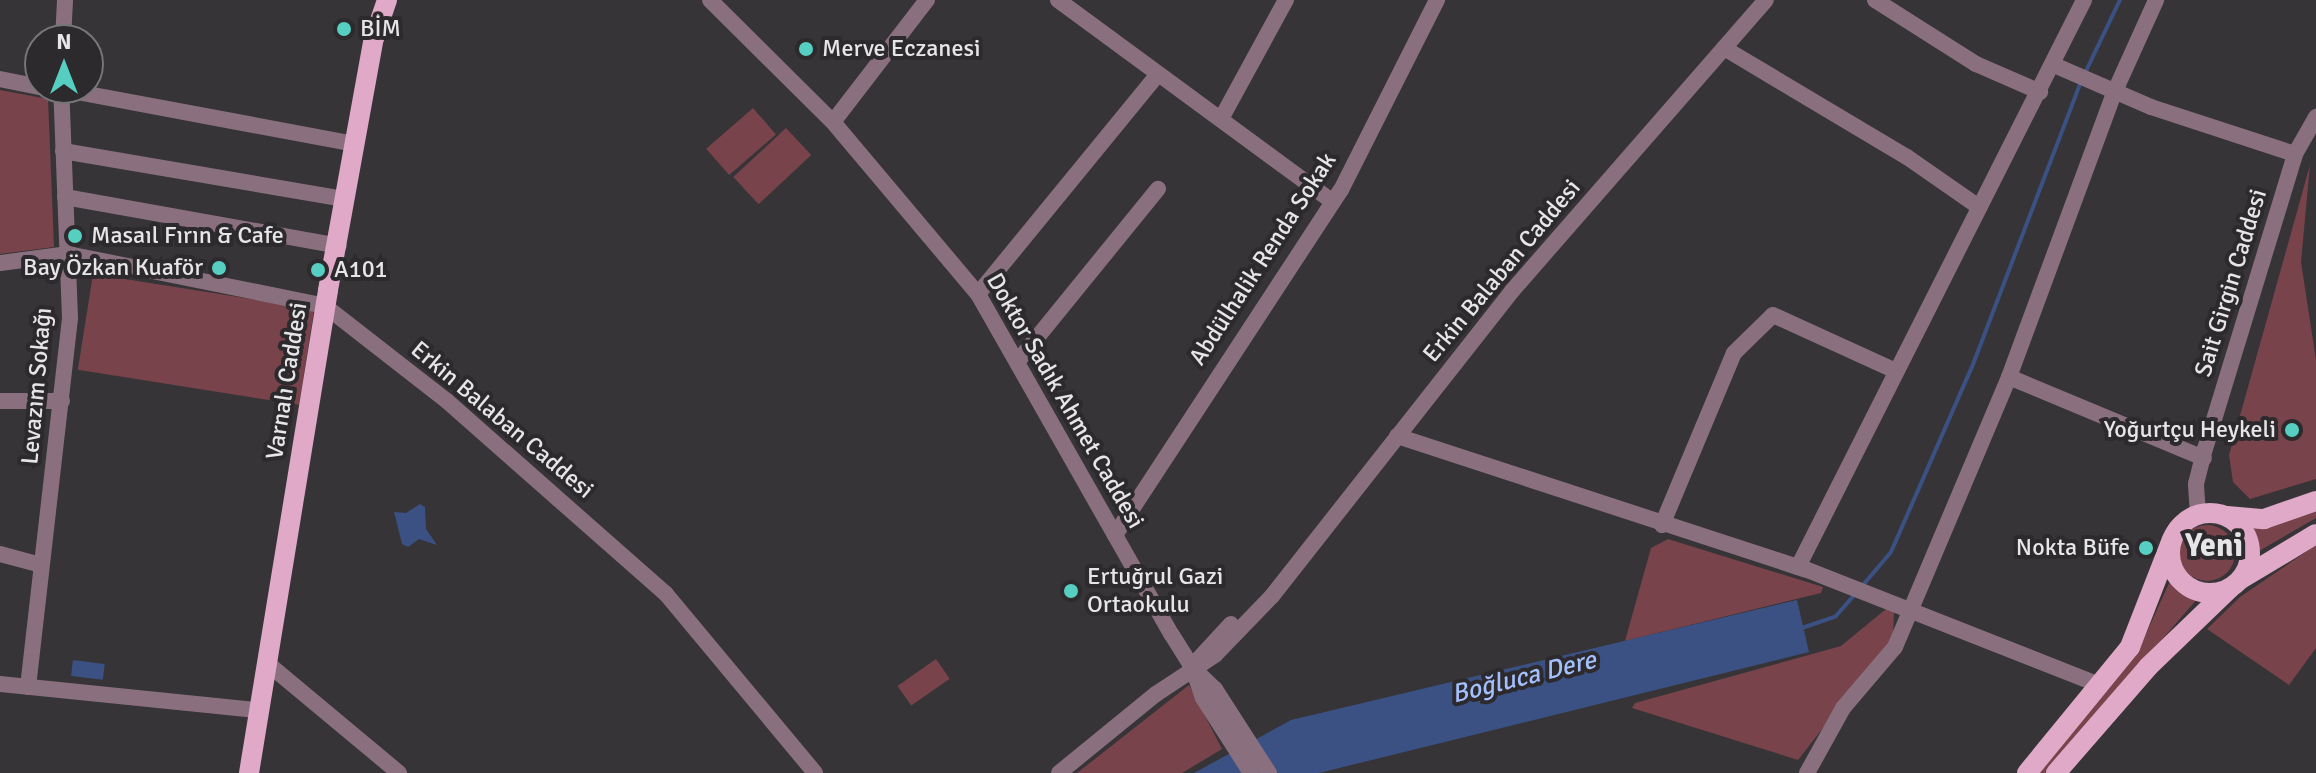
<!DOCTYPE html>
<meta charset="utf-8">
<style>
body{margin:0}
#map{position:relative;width:2316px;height:773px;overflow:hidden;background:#363437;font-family:Signika,sans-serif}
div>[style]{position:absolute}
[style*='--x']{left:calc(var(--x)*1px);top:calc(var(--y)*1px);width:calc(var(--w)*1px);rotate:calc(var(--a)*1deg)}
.green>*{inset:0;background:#78434b;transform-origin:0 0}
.round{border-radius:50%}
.water>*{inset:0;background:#3b5183;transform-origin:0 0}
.stream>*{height:4px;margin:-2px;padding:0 2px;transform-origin:2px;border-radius:2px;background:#3b5183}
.minor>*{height:16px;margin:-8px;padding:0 8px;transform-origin:8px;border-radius:8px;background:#8a707e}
.major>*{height:20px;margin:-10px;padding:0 10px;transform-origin:10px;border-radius:10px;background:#dfa9c7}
.major>.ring{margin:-10px;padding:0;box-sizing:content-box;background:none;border:20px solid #dfa9c7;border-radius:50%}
.dots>*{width:22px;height:22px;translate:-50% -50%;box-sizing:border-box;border:4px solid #2c2a2c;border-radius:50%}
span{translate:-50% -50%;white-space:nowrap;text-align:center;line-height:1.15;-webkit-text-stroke:8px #2c2a2c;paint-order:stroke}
.poi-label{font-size:24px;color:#e6e5e7}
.left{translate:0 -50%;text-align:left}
.right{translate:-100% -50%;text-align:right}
.street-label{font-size:24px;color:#e6e5e7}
.water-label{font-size:26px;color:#a3bffd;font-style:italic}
.district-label{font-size:32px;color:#e6e5e7;font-weight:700}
.north{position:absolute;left:24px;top:24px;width:80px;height:80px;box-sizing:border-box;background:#2c2a2c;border:2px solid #767577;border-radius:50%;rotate:0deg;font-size:22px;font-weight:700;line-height:32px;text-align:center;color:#e6e5e7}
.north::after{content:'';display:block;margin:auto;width:28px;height:36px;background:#56cec2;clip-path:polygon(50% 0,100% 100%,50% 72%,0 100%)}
</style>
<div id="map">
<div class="green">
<div style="clip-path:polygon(0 90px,48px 99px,54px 247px,0 254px)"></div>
<div style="left:753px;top:108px;width:35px;height:62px;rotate:49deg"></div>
<div style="left:786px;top:128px;width:37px;height:72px;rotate:47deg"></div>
<div style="clip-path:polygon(2310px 165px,2301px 262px,2316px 360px,2316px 479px,2250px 499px,2233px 482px,2229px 455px)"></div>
<div style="left:93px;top:274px;width:224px;height:97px;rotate:9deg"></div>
<div style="clip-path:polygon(2316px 510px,2316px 518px,2259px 551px,2252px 529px)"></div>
<div class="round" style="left:2179px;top:525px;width:56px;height:56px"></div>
<div style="clip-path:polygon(1668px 539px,1823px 587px,1821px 593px,1625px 641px,1651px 548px)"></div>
<div style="clip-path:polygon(2316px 545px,2316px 648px,2289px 685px,2207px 629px,2240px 597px)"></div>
<div style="clip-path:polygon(2170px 581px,2198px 598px,2046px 773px,2039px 773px,2136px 656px)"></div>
<div style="clip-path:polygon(1886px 609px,1894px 611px,1893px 638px,1798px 760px,1632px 708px,1635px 703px,1841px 646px)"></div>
<div style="left:936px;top:659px;width:24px;height:47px;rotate:55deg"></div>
<div style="clip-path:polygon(1189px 685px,1222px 749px,1182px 773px,1077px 773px)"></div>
</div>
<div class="water">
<div style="clip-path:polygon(420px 504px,425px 507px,426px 529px,437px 545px,419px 539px,408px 547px,402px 544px,394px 512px,406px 513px)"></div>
<div style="clip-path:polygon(1797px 600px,1809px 652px,1319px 773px,1194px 773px,1291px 720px)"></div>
<div style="left:73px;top:660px;width:32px;height:16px;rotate:7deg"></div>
</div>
<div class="stream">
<div style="--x:2085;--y:73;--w:81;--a:-64.4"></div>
<div style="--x:1863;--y:585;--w:43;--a:-49.7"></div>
<div style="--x:1891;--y:552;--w:202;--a:-66.4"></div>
<div style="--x:1972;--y:367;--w:306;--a:-69.1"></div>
<div style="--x:1799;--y:629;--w:39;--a:-19"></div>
<div style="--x:1836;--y:616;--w:28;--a:-49"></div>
</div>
<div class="minor">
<div style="--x:710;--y:0;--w:173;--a:44.8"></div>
<div style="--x:833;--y:122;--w:225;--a:49.9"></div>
<div style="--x:978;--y:294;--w:392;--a:60.4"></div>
<div style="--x:1172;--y:635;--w:38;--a:58"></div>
<div style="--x:1192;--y:667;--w:32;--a:44"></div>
<div style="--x:1215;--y:689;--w:100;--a:57.3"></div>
<div style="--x:1058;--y:0;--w:341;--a:36.3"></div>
<div style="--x:1875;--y:0;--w:120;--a:32.4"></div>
<div style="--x:1976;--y:64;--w:70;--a:23.6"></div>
<div style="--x:63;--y:40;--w:40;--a:-87.1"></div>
<div style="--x:1724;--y:48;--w:213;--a:30.8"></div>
<div style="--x:1907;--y:157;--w:88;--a:34.8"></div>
<div style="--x:2054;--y:65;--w:106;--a:23.4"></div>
<div style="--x:2151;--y:107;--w:151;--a:18.1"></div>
<div style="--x:0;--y:79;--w:41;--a:11.3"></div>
<div style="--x:61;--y:89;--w:299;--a:10.6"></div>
<div style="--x:1221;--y:119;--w:136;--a:-61.4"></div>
<div style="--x:833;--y:122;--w:154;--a:-52.4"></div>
<div style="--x:63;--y:151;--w:286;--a:9.7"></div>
<div style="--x:65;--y:197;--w:278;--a:10.1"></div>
<div style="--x:0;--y:263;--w:69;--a:-7.5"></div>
<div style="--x:68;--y:254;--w:262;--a:11.4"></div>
<div style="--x:325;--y:306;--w:155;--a:37.9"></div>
<div style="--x:447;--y:401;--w:292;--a:41.4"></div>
<div style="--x:666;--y:594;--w:233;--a:50.2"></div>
<div style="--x:978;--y:294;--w:284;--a:-50.7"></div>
<div style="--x:1018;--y:361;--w:222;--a:-50.9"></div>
<div style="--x:2009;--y:377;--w:211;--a:22.6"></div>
<div style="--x:0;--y:401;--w:62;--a:0"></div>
<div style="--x:1397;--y:436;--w:429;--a:18.1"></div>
<div style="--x:1805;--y:569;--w:317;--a:21.5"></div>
<div style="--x:2198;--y:514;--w:30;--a:-94"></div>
<div style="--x:2196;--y:484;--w:36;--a:-76"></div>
<div style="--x:2205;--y:449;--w:308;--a:-73"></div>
<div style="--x:2295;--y:154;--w:43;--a:-60.4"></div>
<div style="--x:1662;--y:525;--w:186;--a:-67.3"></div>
<div style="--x:1734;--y:353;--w:54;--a:-44.3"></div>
<div style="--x:1773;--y:315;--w:135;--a:24.5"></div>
<div style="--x:1115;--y:535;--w:412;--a:-56.8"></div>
<div style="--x:1341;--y:190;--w:213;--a:-63.2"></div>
<div style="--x:0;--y:554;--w:42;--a:15"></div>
<div style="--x:1798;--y:567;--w:635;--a:-63.23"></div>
<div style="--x:267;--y:663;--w:172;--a:39.8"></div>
<div style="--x:1195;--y:663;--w:53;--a:-47.3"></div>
<div style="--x:1194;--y:672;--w:28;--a:71"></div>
<div style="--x:1203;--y:698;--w:89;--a:57.4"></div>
<div style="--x:0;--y:684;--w:258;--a:5.8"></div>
<div style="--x:28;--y:687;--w:371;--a:-83.5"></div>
<div style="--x:70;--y:318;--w:230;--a:-92.2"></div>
<div style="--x:1059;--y:773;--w:125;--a:-39.2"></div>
<div style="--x:1156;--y:694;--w:71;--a:-33.5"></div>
<div style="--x:1215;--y:655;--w:82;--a:-46"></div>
<div style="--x:1272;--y:596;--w:388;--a:-51.8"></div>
<div style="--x:1512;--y:291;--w:386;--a:-48.9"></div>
<div style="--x:1807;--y:773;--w:74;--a:-61"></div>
<div style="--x:1843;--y:708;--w:80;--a:-49.6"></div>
<div style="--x:1895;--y:647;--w:293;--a:-67.1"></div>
<div style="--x:2009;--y:377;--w:305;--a:-69.7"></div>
<div style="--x:2115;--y:91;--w:100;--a:-65.7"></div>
</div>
<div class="major">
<div class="ring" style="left:2170px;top:513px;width:60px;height:60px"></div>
<div style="--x:2227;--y:516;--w:37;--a:5"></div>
<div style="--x:2264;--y:519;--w:55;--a:-19.1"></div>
<div style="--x:2241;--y:579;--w:87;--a:-31"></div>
<div style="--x:249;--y:773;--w:489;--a:-80.7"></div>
<div style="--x:328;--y:290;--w:256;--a:-79.7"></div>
<div style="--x:374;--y:38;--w:40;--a:-71.1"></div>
<div style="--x:2027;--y:773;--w:163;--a:-50.7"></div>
<div style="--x:2130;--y:647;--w:116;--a:-68.7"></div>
<div style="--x:2056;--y:773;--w:140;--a:-49"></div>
<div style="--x:2148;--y:667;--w:114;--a:-43.9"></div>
</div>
<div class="dots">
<div style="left:344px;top:29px;background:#56cec2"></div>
<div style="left:806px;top:49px;background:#56cec2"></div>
<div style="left:75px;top:236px;background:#56cec2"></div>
<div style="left:219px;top:268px;background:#56cec2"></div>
<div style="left:318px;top:270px;background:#56cec2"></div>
<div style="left:2292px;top:430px;background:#56cec2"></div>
<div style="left:2146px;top:548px;background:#56cec2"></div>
<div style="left:1071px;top:591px;background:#56cec2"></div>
</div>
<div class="poi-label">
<span class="left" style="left:360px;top:29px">BİM</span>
<span class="left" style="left:822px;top:49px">Merve Eczanesi</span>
<span class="left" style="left:91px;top:236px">Masaıl Fırın &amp; Cafe</span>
<span class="right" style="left:203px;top:268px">Bay Özkan Kuaför</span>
<span class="left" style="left:334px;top:270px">A101</span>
<span class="right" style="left:2276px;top:430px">Yoğurtçu Heykeli</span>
<span class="right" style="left:2130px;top:548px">Nokta Büfe</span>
<span class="left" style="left:1087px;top:591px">Ertuğrul Gazi<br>Ortaokulu</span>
</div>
<div class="street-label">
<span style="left:1263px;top:259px;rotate:-57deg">Abdülhalik Renda Sokak</span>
<span style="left:1502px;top:271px;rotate:-50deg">Erkin Balaban Caddesi</span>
<span style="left:2231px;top:283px;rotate:-73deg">Sait Girgin Caddesi</span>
<span style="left:287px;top:381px;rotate:-81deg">Varnalı Caddesi</span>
<span style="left:37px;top:386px;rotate:-85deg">Levazım Sokağı</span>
<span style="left:1065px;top:401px;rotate:60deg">Doktor Sadık Ahmet Caddesi</span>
<span style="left:502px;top:420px;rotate:40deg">Erkin Balaban Caddesi</span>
</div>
<div class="water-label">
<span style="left:1524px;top:678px;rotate:-14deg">Boğluca Dere</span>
</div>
<div class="district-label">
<span style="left:2214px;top:546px">Yeni</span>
</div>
<div class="north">N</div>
</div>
